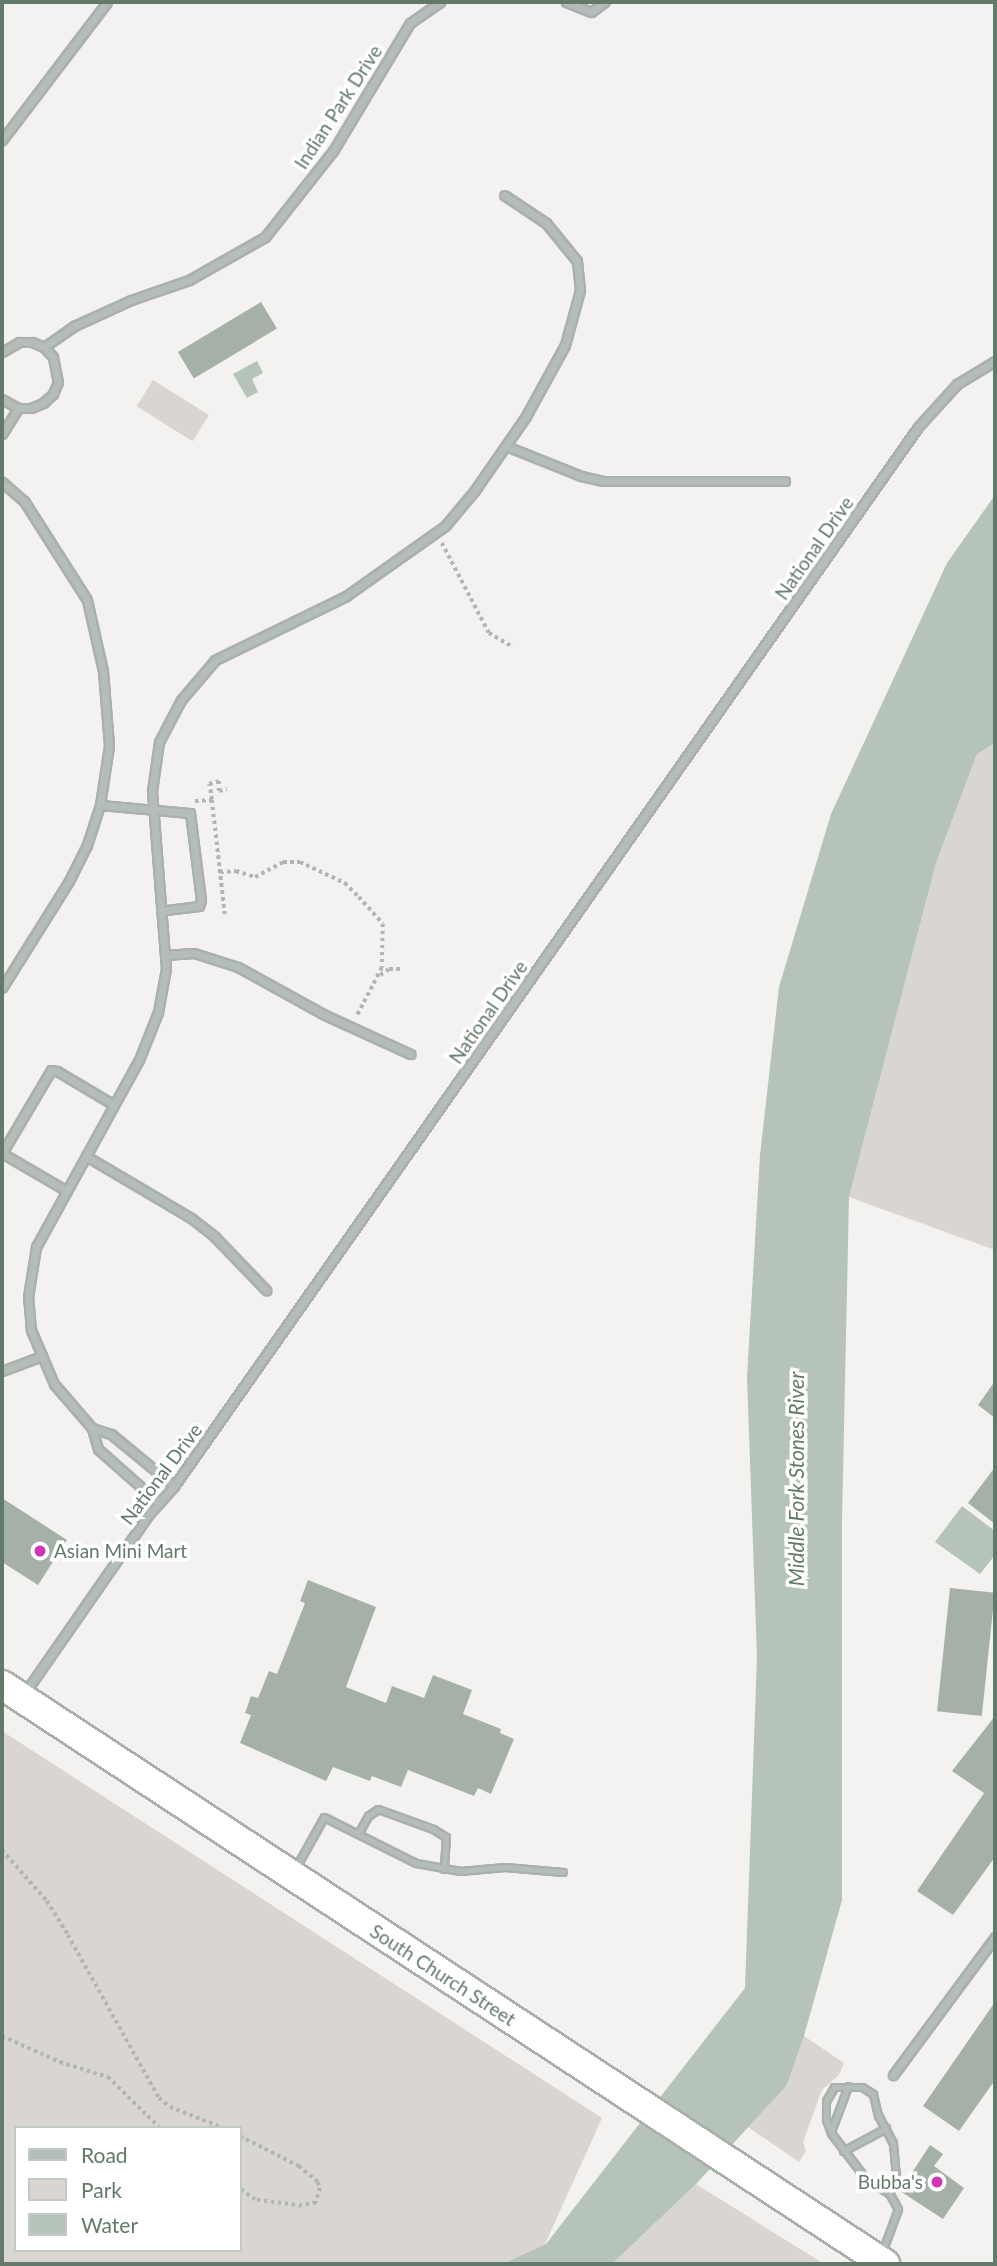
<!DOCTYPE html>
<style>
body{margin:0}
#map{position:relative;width:997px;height:2266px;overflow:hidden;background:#f4f1f1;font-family:Lato,sans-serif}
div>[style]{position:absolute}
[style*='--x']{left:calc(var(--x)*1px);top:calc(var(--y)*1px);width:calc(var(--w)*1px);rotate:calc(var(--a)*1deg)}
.green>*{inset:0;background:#d9d5d1;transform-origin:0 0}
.water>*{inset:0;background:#b5c3b8}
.building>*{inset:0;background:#a5b0a9;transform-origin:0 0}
.path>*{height:3.5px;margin-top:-1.75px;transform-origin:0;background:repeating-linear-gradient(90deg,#b0b6b3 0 3.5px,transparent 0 7px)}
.roads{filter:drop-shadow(2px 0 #aab1ad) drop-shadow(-2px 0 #aab1ad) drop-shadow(0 2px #aab1ad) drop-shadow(0 -2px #aab1ad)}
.service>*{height:5px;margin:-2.5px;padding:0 2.5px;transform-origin:2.5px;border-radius:2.5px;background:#b5bdb8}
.minor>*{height:7px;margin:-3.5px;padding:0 3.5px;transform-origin:3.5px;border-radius:3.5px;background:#b5bdb8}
.trunk>*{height:28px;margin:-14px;padding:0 14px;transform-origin:14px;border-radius:14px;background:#fff}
.dots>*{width:19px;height:19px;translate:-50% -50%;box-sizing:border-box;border:4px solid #fff;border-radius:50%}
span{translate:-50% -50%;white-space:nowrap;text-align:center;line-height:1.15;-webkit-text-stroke:7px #fff;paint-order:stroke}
.street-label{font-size:19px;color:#637a6b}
.poi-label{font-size:19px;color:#637a6b}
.left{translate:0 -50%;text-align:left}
.right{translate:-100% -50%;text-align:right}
.water-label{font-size:21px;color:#637c67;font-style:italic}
.frame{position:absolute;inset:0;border:4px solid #637a6b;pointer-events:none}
.legend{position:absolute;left:14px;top:2126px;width:228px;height:126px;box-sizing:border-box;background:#fff;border:2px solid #c1cac4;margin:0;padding:9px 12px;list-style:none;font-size:21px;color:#637a6b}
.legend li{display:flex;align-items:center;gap:14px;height:35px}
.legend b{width:35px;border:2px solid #c1cac4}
</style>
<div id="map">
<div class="green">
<div style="left:153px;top:380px;width:66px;height:31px;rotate:32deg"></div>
<div style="clip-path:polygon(995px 743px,995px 1250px,849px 1197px,936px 863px,977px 754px)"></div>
<div style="clip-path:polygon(evenodd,2px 1731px,602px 2118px,536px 2264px,2px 2264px,2px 1731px,16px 2128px,240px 2128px,240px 2250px,16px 2250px,16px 2128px)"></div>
<div style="clip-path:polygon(804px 2036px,844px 2063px,839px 2075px,822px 2090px,803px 2142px,806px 2151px,799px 2162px,748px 2127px,787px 2085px)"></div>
<div style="clip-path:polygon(696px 2184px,824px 2264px,612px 2264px)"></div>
</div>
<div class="water">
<div style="clip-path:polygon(257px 361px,263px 373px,252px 379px,258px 392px,247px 398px,233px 374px)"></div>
<div style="clip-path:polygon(995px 495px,995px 743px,977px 754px,936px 863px,849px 1197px,842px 1520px,842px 1900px,804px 2036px,787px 2085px,696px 2184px,612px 2264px,503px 2264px,546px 2244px,745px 1988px,757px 1657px,747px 1377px,760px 1155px,779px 987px,831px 814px,947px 563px)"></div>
<div style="clip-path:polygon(962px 1506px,995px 1531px,995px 1555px,980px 1574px,935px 1542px)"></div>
</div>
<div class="building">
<div style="left:261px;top:302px;width:31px;height:97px;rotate:59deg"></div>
<div style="clip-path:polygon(995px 1381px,995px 1418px,978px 1405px)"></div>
<div style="clip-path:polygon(995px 1467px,995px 1524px,968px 1503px)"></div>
<div style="clip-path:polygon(2px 1498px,67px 1540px,38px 1585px,2px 1562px)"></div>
<div style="clip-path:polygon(308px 1580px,376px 1607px,346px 1687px,386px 1703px,392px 1686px,424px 1698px,433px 1675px,472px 1690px,463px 1714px,501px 1729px,500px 1733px,514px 1739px,491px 1794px,478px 1788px,474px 1796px,408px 1770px,401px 1787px,372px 1776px,370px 1781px,333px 1767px,326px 1781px,240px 1743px,251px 1715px,245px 1713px,251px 1696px,258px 1698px,269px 1671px,277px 1674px,305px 1603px,300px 1601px)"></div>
<div style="left:950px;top:1588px;width:45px;height:124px;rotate:6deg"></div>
<div style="clip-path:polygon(995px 1716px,995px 1857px,953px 1915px,917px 1891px,984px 1793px,952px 1771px)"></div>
<div style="clip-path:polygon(995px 2002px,995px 2080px,959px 2131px,923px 2106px)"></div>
<div style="clip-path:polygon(930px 2145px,943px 2154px,934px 2166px,964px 2188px,943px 2219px,900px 2191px)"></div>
</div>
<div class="path">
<div style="--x:442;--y:543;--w:102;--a:62.4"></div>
<div style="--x:489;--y:633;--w:28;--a:30"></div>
<div style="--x:212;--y:800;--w:115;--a:83.5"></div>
<div style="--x:195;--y:801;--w:17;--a:-3"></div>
<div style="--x:212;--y:800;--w:16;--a:-101"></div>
<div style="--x:209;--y:784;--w:10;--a:-17"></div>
<div style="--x:219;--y:781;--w:10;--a:90"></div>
<div style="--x:219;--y:791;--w:8;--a:-14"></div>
<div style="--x:220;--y:872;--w:16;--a:-4"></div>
<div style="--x:236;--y:871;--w:20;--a:18"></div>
<div style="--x:255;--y:877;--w:32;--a:-28"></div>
<div style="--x:283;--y:862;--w:17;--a:0"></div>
<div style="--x:300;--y:862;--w:50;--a:25"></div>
<div style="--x:345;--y:883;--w:20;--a:45"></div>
<div style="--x:359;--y:897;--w:36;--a:48"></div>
<div style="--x:383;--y:924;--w:44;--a:91.3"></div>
<div style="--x:382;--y:968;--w:54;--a:117.5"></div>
<div style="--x:380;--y:975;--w:11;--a:-34"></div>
<div style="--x:389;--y:969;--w:13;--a:0"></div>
<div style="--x:2;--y:1850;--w:68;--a:48.6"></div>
<div style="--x:47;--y:1901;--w:40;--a:58"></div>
<div style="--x:68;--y:1935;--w:187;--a:60.8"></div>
<div style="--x:159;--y:2098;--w:14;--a:39"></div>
<div style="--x:170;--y:2107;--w:58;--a:21.3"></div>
<div style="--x:2;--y:2036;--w:64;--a:24.1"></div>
<div style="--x:60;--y:2062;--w:50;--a:17.4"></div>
<div style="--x:108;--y:2077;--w:73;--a:44.4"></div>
<div style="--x:240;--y:2136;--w:66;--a:27"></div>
<div style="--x:299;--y:2166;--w:25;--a:40"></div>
<div style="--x:318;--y:2182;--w:6;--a:72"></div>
<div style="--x:320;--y:2188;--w:16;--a:105"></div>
<div style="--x:316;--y:2203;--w:14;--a:168"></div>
<div style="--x:302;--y:2206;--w:47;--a:-172.7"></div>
<div style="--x:255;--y:2200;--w:19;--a:-144"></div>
</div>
<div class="roads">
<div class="service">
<div style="--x:358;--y:1834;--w:21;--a:-61"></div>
<div style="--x:368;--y:1816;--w:12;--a:-35"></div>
<div style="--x:378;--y:1809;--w:59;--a:20"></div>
<div style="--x:433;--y:1829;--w:15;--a:32"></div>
<div style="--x:446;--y:1837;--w:32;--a:94"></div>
<div style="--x:296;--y:1867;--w:57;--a:-60.8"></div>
<div style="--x:324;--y:1817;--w:103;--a:26.6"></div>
<div style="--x:416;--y:1863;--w:45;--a:10.3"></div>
<div style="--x:460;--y:1871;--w:45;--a:-5.1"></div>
<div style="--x:505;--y:1867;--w:58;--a:4.9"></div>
<div style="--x:831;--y:2131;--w:48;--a:-69.3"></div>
<div style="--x:843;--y:2151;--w:49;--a:-28.1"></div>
<div style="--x:882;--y:2252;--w:46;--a:-69.6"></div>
<div style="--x:898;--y:2209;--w:18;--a:-119"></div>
<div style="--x:889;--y:2193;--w:27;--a:-149"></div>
<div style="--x:866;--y:2179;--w:58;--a:-127.3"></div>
<div style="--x:831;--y:2133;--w:15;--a:-110"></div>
<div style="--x:826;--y:2119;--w:18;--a:-90"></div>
<div style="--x:826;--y:2101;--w:16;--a:-60"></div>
<div style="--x:834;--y:2087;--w:28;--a:0"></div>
<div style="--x:862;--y:2087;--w:13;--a:32"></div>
<div style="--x:873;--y:2094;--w:22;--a:77"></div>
<div style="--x:878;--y:2115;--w:32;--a:62"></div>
<div style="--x:893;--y:2143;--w:36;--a:85"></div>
<div style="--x:896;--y:2179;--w:16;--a:117"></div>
</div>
<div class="minor">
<div style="--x:566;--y:2;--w:27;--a:22"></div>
<div style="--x:591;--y:12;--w:17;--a:-36"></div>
<div style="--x:2;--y:140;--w:173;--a:-52.7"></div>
<div style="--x:44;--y:347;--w:37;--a:-35"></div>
<div style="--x:74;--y:326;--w:63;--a:-24.5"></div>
<div style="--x:131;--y:300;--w:61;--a:-19"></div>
<div style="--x:189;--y:280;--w:87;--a:-29.5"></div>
<div style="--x:265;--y:237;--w:110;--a:-51.7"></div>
<div style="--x:333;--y:151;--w:149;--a:-59"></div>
<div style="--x:410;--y:23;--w:37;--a:-35"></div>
<div style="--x:2;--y:352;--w:20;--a:-30"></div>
<div style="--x:19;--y:342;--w:13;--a:0"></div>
<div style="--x:32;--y:342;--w:13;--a:23"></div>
<div style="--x:44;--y:347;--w:13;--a:48"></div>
<div style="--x:53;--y:357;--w:25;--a:79"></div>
<div style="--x:58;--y:382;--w:13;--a:113"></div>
<div style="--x:53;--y:394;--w:13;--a:138"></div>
<div style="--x:43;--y:403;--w:13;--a:157"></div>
<div style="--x:31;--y:408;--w:13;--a:180"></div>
<div style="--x:18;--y:408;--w:18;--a:-151"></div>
<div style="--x:2;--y:434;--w:31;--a:-58"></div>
<div style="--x:506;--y:446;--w:81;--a:21.8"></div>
<div style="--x:581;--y:476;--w:22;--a:13"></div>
<div style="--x:602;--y:481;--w:183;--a:0"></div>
<div style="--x:2;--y:482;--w:29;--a:41"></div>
<div style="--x:24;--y:501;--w:117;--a:57.5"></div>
<div style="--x:87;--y:600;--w:73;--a:77.3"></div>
<div style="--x:103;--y:671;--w:75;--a:85.4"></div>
<div style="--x:109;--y:746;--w:60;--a:98.7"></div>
<div style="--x:100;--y:805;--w:42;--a:108"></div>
<div style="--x:87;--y:845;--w:40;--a:116.6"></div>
<div style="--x:69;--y:881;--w:126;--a:122.1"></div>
<div style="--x:100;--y:805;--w:90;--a:5.1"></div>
<div style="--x:190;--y:813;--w:88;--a:82.8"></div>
<div style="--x:201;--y:900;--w:6;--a:108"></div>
<div style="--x:199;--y:906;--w:38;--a:173"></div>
<div style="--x:165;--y:955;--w:29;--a:-4"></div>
<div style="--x:194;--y:953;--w:46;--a:17.7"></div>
<div style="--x:238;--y:967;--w:99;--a:28.9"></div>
<div style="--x:325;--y:1015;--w:94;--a:24.6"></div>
<div style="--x:86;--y:1156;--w:122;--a:30.6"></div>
<div style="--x:191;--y:1218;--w:31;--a:38"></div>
<div style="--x:215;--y:1237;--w:74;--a:46.1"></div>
<div style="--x:67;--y:1191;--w:75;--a:-149.7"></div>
<div style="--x:2;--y:1153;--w:96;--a:-59.4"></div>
<div style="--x:51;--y:1070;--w:6;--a:9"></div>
<div style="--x:57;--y:1071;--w:66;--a:30.8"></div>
<div style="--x:2;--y:1371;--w:43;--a:-20.6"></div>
<div style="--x:92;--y:1428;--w:20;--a:18"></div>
<div style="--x:111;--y:1434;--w:82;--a:39.5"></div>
<div style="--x:159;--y:1503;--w:81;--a:-138.5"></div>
<div style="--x:98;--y:1449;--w:22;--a:-106"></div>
<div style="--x:92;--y:1428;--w:58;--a:-130.8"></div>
<div style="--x:54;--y:1384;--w:59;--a:-113.1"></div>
<div style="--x:31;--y:1330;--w:33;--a:-95"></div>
<div style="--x:28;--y:1297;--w:51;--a:-80.9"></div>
<div style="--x:36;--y:1247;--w:213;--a:-61.2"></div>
<div style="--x:139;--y:1060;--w:52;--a:-68.4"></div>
<div style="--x:158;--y:1012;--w:44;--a:-79.5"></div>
<div style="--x:166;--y:969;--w:179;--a:-94.5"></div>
<div style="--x:152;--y:791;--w:49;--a:-81.9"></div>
<div style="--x:159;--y:742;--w:47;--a:-62.4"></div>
<div style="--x:181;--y:700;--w:52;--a:-49.6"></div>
<div style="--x:215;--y:660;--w:146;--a:-26"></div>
<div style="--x:346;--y:596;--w:121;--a:-35.3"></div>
<div style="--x:445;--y:526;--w:47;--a:-50.2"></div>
<div style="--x:475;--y:490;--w:90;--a:-55.4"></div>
<div style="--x:526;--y:416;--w:81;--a:-61.2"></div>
<div style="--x:565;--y:345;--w:57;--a:-74.7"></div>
<div style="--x:580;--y:290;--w:29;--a:-96"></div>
<div style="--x:577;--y:261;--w:49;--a:-129.2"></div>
<div style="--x:546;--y:223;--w:50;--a:-146.3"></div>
<div style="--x:24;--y:1694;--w:221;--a:-55.2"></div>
<div style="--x:150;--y:1513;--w:36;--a:-48"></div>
<div style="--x:174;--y:1486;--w:1294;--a:-54.91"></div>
<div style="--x:918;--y:427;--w:58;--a:-47.8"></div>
<div style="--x:957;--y:384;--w:44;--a:-31.2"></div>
<div style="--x:893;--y:2075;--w:172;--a:-53.5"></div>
</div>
<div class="trunk">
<div style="--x:2;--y:1685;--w:1056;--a:33.25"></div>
</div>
</div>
<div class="dots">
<div style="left:40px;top:1551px;background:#d036b5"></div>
<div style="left:937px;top:2182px;background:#d036b5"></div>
</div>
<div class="street-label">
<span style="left:338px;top:107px;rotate:-57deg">Indian Park Drive</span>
<span style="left:814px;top:548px;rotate:-55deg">National Drive</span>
<span style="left:488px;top:1012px;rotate:-55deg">National Drive</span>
<span style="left:161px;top:1474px;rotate:-53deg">National Drive</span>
<span style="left:443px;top:1975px;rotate:33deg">South Church Street</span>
</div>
<div class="poi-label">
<span class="left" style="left:54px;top:1551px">Asian Mini Mart</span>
<span class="right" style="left:923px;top:2182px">Bubba's</span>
</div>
<div class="water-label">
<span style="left:796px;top:1479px;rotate:-90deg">Middle Fork Stones River</span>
</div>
<div class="frame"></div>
<ul class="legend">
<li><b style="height:9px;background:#b5bdb8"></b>Road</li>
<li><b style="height:19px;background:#d9d5d1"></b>Park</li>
<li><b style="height:19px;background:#b5c3b8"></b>Water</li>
</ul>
</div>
